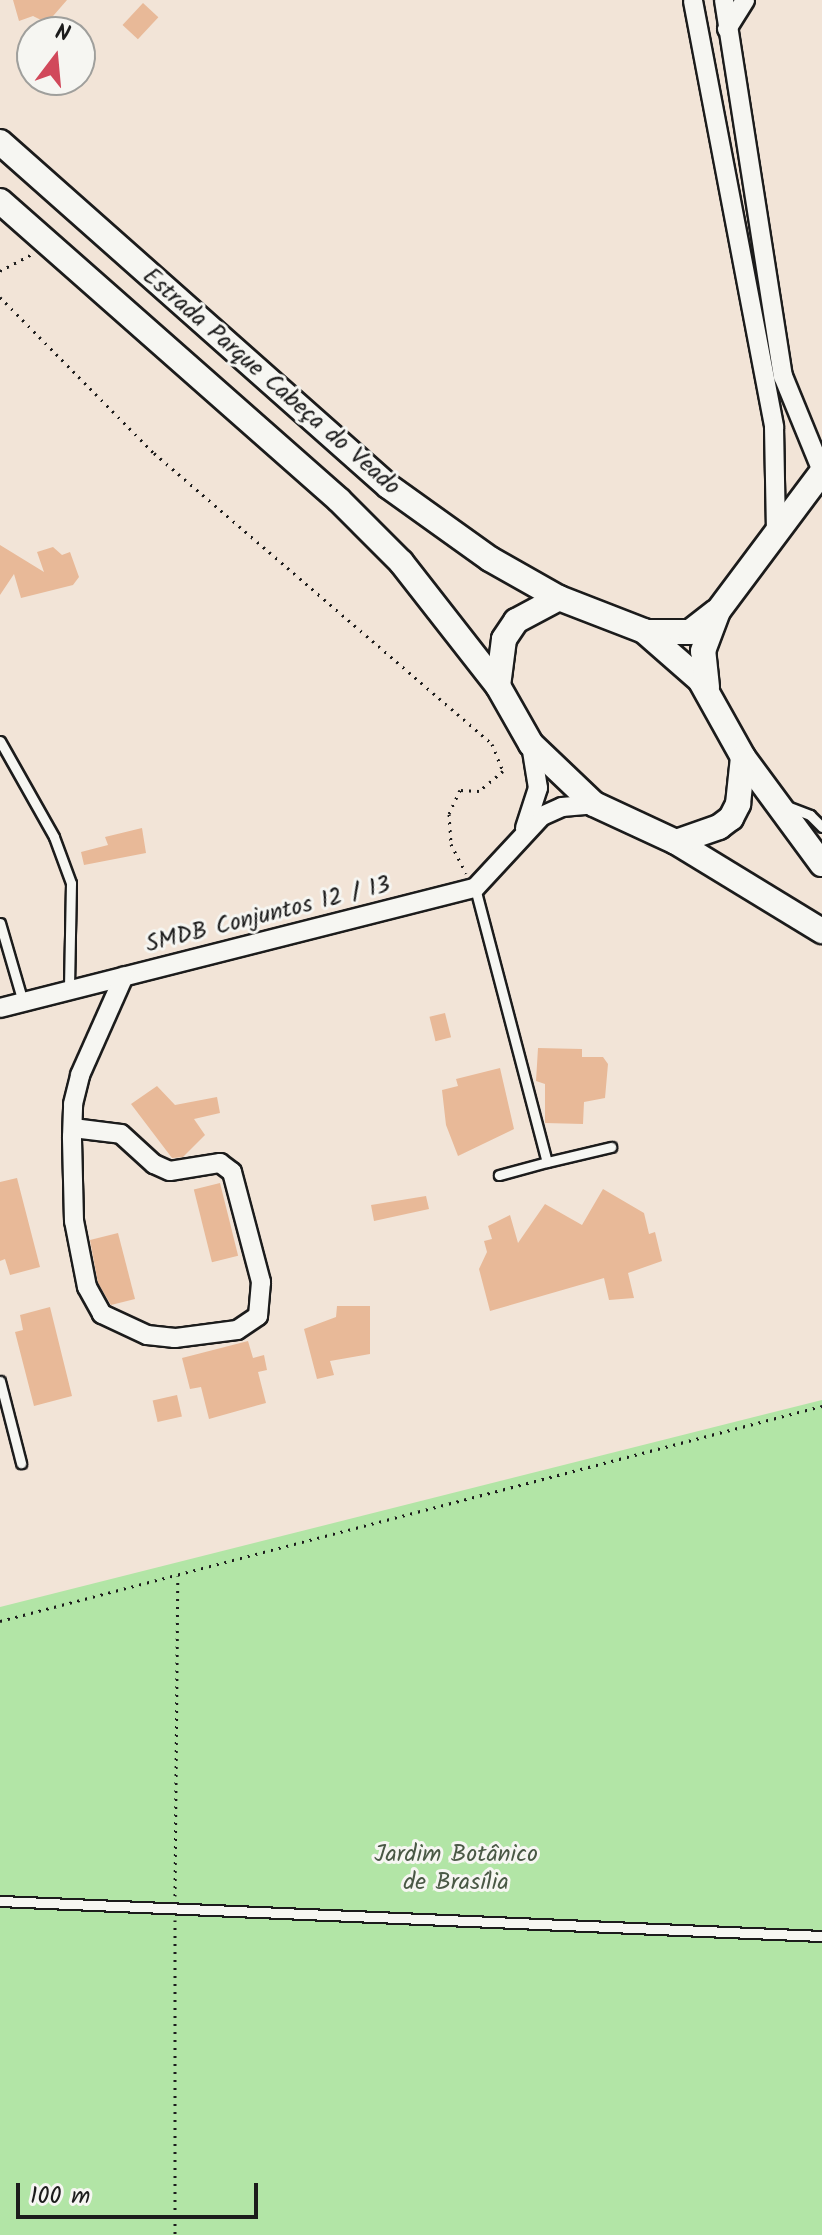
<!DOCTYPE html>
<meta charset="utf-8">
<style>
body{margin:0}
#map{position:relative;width:822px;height:2235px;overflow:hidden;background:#f2e4d7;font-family:Kalam,sans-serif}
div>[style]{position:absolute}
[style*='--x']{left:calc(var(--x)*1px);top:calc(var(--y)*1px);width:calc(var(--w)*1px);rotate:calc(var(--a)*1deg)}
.green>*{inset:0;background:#b2e5a6}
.building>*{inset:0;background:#e8b998;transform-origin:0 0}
.path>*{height:3px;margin-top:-1.5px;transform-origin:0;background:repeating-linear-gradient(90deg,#1c1c1c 0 2px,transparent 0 8px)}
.roads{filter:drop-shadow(2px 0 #1c1c1c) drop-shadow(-2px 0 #1c1c1c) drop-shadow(0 2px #1c1c1c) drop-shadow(0 -2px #1c1c1c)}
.lane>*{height:9px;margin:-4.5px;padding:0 4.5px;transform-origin:4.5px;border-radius:4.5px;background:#f6f6f2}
.street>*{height:18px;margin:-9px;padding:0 9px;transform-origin:9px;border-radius:9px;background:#f6f6f2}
.secondary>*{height:24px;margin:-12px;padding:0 12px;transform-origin:12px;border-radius:12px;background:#f6f6f2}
span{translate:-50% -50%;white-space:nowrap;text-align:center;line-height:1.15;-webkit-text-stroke:6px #f6f6f2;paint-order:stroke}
.street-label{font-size:24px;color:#1c1c1c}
.park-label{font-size:24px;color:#495845}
.north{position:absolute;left:16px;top:16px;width:80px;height:80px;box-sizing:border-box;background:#f6f6f2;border:2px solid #9f9f9c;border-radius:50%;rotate:16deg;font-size:22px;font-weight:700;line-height:32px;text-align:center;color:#1c1c1c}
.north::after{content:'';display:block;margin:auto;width:28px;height:36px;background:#d1495b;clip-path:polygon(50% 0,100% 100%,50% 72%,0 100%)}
.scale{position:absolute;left:16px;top:2183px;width:242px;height:36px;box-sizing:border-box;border:4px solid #1c1c1c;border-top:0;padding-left:10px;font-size:24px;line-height:28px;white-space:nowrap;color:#1c1c1c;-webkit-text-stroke:6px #f6f6f2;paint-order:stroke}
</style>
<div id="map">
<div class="green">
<div style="clip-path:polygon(822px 1400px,822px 2235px,0 2235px,0 1607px)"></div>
</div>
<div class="building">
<div style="clip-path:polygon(13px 0,67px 0,47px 23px,33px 16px,19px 21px)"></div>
<div style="left:143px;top:3px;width:21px;height:30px;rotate:43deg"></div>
<div style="clip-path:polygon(0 545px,44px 572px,37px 552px,53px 547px,62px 555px,70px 552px,79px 577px,73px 585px,21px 598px,14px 574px,0 595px)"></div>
<div style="clip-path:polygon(142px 828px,146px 853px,84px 865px,81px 852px,108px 845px,105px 837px)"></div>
<div style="left:445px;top:1013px;width:25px;height:16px;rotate:76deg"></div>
<div style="clip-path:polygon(538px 1048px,582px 1049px,582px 1057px,603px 1057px,608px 1064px,605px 1098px,584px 1102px,583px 1124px,545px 1123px,545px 1084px,536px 1081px)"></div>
<div style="clip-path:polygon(500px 1068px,514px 1129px,458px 1156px,446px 1125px,442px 1090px,458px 1086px,456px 1079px)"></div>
<div style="clip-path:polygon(157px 1086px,175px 1105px,217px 1097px,220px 1113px,194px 1119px,205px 1135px,183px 1157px,172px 1158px,131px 1104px)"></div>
<div style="clip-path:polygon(17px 1178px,40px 1267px,10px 1275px,5px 1259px,0 1261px,0 1182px)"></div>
<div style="left:220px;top:1183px;width:75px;height:27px;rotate:76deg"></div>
<div style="clip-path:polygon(603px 1189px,644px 1213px,649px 1234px,655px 1232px,662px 1261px,628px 1273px,634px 1298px,609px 1300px,604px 1278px,490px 1311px,479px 1269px,487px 1252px,484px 1241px,492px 1239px,488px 1226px,510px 1215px,518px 1243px,545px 1204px,582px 1225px)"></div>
<div style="clip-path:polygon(426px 1196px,429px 1209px,374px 1221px,371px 1205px)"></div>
<div style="clip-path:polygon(118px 1233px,135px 1299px,111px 1305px,98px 1283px,90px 1240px)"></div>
<div style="clip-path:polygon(337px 1306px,370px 1306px,370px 1354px,330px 1361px,334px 1375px,317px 1379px,304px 1329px,336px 1317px)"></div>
<div style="clip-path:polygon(50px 1307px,72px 1396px,34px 1406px,15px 1332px,23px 1330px,20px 1315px)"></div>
<div style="clip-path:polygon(248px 1341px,253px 1358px,264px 1355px,267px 1370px,258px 1372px,266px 1403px,209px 1419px,201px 1387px,190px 1389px,182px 1358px)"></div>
<div style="left:177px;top:1395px;width:22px;height:25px;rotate:77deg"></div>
</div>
<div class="path">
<div style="--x:0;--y:271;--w:36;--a:-28"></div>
<div style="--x:0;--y:297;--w:219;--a:45.4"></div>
<div style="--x:154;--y:453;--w:446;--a:40.7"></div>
<div style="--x:492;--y:744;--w:29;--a:68"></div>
<div style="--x:503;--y:771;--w:31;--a:140"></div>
<div style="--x:479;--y:791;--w:19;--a:-177"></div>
<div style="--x:460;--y:790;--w:26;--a:115"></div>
<div style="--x:449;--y:814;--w:30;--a:86"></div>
<div style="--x:451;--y:844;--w:33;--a:63"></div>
<div style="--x:0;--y:1621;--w:850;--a:-14.66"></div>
<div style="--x:175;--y:1896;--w:320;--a:-89.5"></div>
<div style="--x:175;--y:1920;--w:315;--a:90"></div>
</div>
<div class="roads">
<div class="lane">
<div style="--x:0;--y:741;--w:110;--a:60.6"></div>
<div style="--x:54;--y:837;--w:49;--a:69.7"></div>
<div style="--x:71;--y:883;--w:107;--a:91.1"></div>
<div style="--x:784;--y:805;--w:28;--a:21"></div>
<div style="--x:810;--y:815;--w:17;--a:45"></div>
<div style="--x:475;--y:888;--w:283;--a:75.3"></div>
<div style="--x:547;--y:1162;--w:50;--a:164.8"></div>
<div style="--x:0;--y:923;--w:82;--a:73.8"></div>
<div style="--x:547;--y:1162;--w:66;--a:-13.2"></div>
<div style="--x:0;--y:1381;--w:85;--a:75.6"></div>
<div style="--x:0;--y:1901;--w:823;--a:2.44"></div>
</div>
<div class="street">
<div style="--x:724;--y:0;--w:381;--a:81.1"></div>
<div style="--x:783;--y:376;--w:103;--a:67.7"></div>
<div style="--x:693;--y:1;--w:434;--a:79.2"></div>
<div style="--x:774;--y:427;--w:106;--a:88.9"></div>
<div style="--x:727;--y:29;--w:34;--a:-58"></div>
<div style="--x:525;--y:828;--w:42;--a:-72"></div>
<div style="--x:538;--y:788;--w:44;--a:-99.2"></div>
<div style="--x:0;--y:1008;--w:490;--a:-14.2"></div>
<div style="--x:475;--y:888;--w:98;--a:-47.1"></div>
<div style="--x:542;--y:816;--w:22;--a:-24"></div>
<div style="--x:562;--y:807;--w:32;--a:-5"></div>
<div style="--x:73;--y:1128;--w:48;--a:7.1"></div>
<div style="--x:121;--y:1134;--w:45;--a:42.3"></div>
<div style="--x:154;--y:1164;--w:17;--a:24"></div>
<div style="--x:170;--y:1171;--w:51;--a:-9.1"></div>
<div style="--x:220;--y:1163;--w:15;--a:37"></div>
<div style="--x:232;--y:1172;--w:114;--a:75.2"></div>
<div style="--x:261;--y:1282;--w:34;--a:95"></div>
<div style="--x:258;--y:1316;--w:25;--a:146"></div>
<div style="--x:237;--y:1330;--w:63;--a:172.6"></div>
<div style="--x:175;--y:1338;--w:28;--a:-174"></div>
<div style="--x:147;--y:1335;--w:50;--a:-155"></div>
<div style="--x:102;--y:1314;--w:31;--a:-119"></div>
<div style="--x:87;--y:1287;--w:67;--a:-101.1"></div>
<div style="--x:74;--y:1221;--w:84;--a:-91.4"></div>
<div style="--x:72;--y:1137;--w:33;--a:-88"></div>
<div style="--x:73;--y:1104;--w:30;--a:-76"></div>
<div style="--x:80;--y:1075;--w:108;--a:-66"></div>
</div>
<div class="secondary">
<div style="--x:0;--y:142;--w:519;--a:41.56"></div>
<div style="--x:388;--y:486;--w:125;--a:35.6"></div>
<div style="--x:490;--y:559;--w:79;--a:29.5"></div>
<div style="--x:0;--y:201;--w:452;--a:41.4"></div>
<div style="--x:339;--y:500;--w:88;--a:45"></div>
<div style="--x:401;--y:562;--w:157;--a:52"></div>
<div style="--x:498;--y:686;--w:67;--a:60.4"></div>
<div style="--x:531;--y:744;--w:87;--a:43.6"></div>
<div style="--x:594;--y:804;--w:90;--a:24.9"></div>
<div style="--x:676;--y:842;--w:171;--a:31.4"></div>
<div style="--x:648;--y:632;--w:42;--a:0"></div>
<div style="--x:690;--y:632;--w:33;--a:-38"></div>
<div style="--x:498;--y:686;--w:47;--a:-82.7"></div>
<div style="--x:504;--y:639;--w:22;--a:-56"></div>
<div style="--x:516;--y:621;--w:49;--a:-28.1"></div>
<div style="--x:559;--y:598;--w:91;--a:21.2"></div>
<div style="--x:644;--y:631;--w:74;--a:41.2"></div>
<div style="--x:700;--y:680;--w:88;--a:60.8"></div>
<div style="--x:743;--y:757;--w:133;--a:53.6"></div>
<div style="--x:707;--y:687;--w:36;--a:-96"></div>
<div style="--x:703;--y:651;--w:43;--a:-69.4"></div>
<div style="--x:718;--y:611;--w:174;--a:-53.2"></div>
<div style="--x:676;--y:842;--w:46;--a:-19.2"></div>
<div style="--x:719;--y:827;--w:15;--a:-37"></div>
<div style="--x:731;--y:818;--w:16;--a:-63"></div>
<div style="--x:738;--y:804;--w:47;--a:-83.9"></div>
</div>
</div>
<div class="street-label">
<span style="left:271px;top:382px;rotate:41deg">Estrada Parque Cabeça do Veado</span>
<span style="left:268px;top:915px;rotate:-14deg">SMDB Conjuntos 12 / 13</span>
</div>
<div class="park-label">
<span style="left:456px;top:1869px">Jardim Botânico<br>de Brasília</span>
</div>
<div class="north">N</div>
<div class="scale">100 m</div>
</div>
